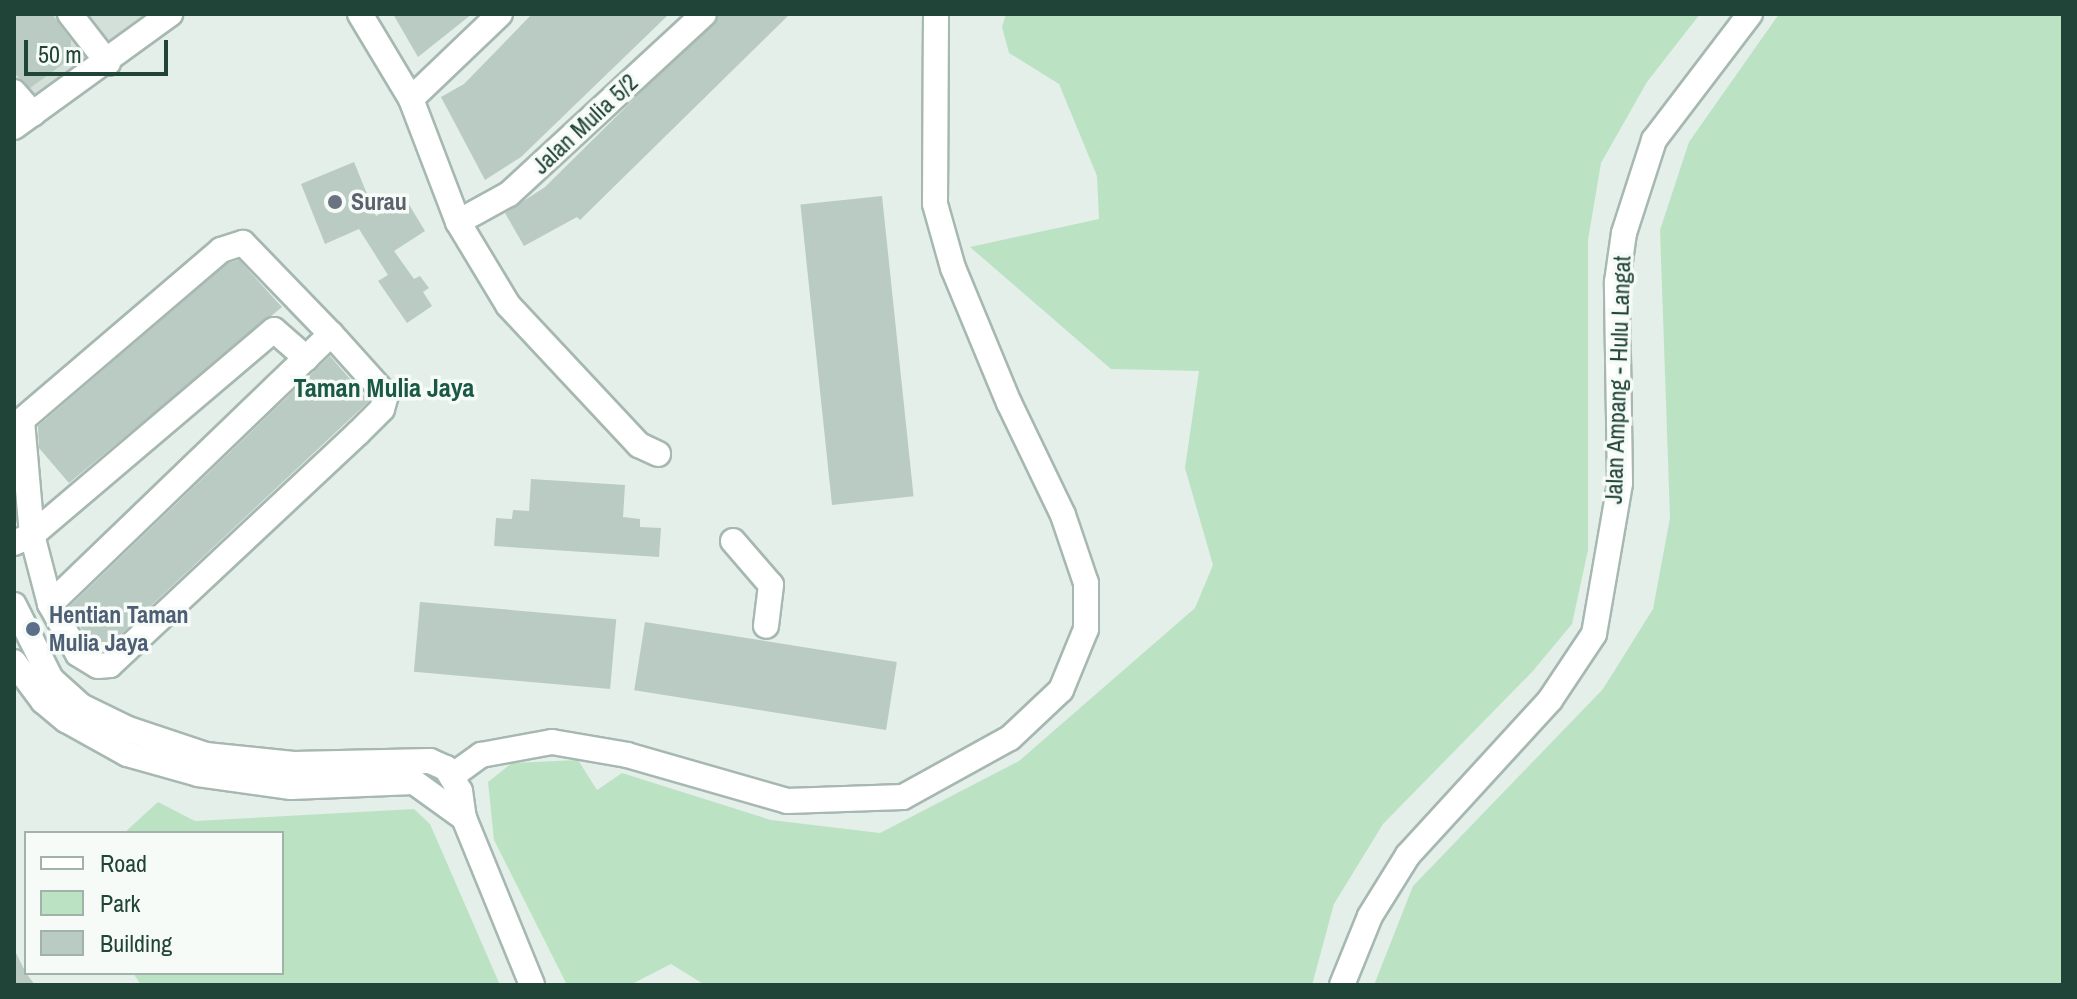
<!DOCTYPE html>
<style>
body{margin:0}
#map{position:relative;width:2077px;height:999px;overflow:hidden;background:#e4efea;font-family:"Archivo Narrow",sans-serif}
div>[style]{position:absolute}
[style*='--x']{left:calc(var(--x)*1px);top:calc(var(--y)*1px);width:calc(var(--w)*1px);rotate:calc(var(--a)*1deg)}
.built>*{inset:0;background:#d2e0d8}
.green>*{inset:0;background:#bbe3c3}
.building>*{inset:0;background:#b9cbc2;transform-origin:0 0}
.roads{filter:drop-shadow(2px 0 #a6b8b1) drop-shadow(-2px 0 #a6b8b1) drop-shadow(0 2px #a6b8b1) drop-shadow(0 -2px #a6b8b1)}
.minor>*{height:24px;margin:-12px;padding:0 12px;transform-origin:12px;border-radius:12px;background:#fff}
.dots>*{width:22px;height:22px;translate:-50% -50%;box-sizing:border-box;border:4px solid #f6fbf8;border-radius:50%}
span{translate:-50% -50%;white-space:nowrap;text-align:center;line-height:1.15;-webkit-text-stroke:7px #f6fbf8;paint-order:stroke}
.street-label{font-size:24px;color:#214438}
.worship-label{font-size:24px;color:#5b616d;font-weight:700}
.left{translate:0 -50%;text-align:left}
.service-label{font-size:24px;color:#4e5e75;font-weight:700}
.neighbourhood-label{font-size:26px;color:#1a5945;font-weight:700}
.frame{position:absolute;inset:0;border:16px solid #214438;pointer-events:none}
.legend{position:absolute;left:24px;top:831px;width:260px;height:144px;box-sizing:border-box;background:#f6fbf8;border:2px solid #a1b2ab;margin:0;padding:10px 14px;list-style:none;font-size:24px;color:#214438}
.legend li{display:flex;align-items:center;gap:16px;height:40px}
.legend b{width:40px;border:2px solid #a1b2ab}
.scale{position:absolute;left:24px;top:40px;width:144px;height:36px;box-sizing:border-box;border:4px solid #214438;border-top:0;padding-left:10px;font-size:24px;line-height:28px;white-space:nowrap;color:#214438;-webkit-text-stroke:6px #f6fbf8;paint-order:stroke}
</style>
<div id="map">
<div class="built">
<div style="clip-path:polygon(14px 14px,159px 14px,14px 118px)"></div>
</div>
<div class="green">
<div style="clip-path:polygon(1006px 14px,1700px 14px,1647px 82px,1601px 163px,1588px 240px,1588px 550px,1572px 624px,1532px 672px,1383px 824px,1334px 904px,1312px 985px,705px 985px,671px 964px,630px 985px,567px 985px,494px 840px,488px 782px,512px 763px,578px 760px,597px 790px,622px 773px,771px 820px,880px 833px,1019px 761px,1195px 608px,1213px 565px,1185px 468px,1199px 371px,1111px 369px,970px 247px,1099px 219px,1097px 176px,1059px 84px,1009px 53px,1002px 27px)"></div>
<div style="clip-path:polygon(1779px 14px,2063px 14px,2063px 985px,1374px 985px,1413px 886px,1603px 689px,1653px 609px,1670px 518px,1660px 230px,1689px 142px)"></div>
<div style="clip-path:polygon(158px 802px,195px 821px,414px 809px,430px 824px,500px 985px,141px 985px,133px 973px,282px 973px,282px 833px,124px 833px)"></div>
</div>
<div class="building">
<div style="clip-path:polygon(14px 14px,52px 14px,71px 40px,70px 59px,30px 88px,14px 73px)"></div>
<div style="clip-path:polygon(393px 14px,472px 14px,418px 57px)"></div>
<div style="clip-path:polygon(532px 14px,669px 14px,521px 157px,485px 180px,441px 97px,464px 84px)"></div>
<div style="clip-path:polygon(720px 14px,790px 14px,580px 220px,577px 217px,524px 246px,505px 213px,545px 187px)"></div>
<div style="clip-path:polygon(354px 162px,376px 216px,405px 198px,425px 231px,394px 251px,414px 279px,420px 276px,429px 288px,423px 292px,432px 306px,407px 323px,378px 281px,388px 275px,359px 229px,325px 244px,301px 184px)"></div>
<div style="left:882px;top:196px;width:302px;height:82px;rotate:84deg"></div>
<div style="clip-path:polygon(239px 260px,282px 307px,69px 483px,39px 448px,38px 426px,228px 263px)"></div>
<div style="clip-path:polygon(330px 356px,369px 401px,104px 650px,90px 644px,69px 607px)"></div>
<div style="clip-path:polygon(531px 479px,625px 485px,623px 517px,640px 519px,640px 527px,661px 528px,659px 557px,494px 546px,496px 518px,512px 519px,513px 510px,529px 511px)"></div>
<div style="left:420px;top:602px;width:197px;height:70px;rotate:5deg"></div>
<div style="left:645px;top:622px;width:255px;height:69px;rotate:9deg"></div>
<div style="clip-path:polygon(14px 949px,26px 973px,35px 985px,14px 985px)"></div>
</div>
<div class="roads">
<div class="minor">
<div style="--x:70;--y:14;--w:62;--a:52.2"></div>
<div style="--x:360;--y:14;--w:99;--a:59"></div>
<div style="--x:411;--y:99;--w:132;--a:69.1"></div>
<div style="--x:458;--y:222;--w:97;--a:58.9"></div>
<div style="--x:508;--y:305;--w:192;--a:46.9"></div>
<div style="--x:639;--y:445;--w:21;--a:25"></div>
<div style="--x:14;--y:92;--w:29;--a:49"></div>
<div style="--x:411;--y:99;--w:123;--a:-43.7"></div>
<div style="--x:14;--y:127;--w:193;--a:-35.9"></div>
<div style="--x:458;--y:222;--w:58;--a:-28.8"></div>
<div style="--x:509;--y:194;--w:265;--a:-42.7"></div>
<div style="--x:733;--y:541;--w:58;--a:49.2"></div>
<div style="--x:771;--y:585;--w:41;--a:97"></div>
<div style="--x:14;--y:543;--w:20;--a:-24"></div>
<div style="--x:32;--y:535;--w:317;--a:-40.3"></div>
<div style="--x:274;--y:330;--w:43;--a:41.2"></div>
<div style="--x:306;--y:358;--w:355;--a:136.1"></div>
<div style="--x:50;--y:604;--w:71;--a:-104.6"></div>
<div style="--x:32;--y:535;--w:115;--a:-95"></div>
<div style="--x:22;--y:420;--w:262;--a:-40.5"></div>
<div style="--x:221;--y:250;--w:23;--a:-18"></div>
<div style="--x:243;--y:243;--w:127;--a:46"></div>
<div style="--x:331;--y:334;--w:35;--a:136"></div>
<div style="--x:50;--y:604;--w:57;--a:60.8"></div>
<div style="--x:78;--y:654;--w:23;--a:31"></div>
<div style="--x:98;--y:666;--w:12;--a:-5"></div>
<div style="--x:110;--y:665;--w:340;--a:-43.1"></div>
<div style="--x:358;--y:433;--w:34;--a:-45"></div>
<div style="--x:382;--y:409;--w:15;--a:-74"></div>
<div style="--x:386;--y:395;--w:82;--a:-132"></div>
<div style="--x:14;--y:605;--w:83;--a:63.4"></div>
<div style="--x:51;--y:679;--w:40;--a:42"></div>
<div style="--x:81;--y:706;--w:52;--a:26.1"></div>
<div style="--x:128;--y:729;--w:82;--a:18.4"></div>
<div style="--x:206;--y:755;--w:88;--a:5.8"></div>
<div style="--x:294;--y:764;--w:136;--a:-1.3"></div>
<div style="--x:430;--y:761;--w:17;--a:24"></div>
<div style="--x:446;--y:768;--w:27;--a:59"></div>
<div style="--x:460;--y:791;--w:27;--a:82"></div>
<div style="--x:464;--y:818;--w:180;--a:67.8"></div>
<div style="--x:14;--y:662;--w:49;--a:53.4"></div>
<div style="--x:43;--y:701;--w:30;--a:40"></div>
<div style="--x:66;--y:720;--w:70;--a:29.1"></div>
<div style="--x:127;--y:754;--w:74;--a:15.7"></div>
<div style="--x:198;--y:774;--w:94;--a:8"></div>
<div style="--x:291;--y:787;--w:123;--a:-2.3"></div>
<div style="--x:414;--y:782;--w:62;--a:35.8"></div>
<div style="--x:452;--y:776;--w:36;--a:-36"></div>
<div style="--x:481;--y:755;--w:72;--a:-10.4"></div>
<div style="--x:552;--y:742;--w:76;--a:9.8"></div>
<div style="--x:627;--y:755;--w:166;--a:16"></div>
<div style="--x:787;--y:801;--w:116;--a:-2"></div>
<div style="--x:903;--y:797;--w:122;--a:-28.9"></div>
<div style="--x:1010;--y:738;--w:70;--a:-43.3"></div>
<div style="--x:1061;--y:690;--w:66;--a:-67.7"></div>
<div style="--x:1086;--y:629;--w:46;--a:-90"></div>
<div style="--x:1086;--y:583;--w:72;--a:-108.7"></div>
<div style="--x:1063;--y:515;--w:124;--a:-115.7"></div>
<div style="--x:1009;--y:403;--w:146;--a:-112.5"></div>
<div style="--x:953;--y:268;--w:66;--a:-105.7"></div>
<div style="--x:935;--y:204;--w:190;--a:-89.7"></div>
<div style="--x:1342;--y:985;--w:74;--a:-67.9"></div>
<div style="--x:1370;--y:916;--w:72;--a:-58.1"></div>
<div style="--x:1408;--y:855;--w:210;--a:-47.5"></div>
<div style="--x:1550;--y:700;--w:79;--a:-56.3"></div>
<div style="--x:1594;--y:634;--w:153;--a:-80.2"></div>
<div style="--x:1620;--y:483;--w:201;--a:-90.9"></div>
<div style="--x:1617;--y:282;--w:49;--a:-81.9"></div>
<div style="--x:1624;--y:233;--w:98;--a:-72.1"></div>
<div style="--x:1654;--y:140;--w:158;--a:-52.7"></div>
</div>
</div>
<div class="dots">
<div style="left:335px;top:202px;background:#6b7280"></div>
<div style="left:33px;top:629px;background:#5c6f8a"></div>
</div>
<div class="street-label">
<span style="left:585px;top:124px;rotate:-43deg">Jalan Mulia 5/2</span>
<span style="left:1618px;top:380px;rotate:-88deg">Jalan Ampang - Hulu Langat</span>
</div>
<div class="worship-label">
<span class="left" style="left:351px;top:202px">Surau</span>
</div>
<div class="service-label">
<span class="left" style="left:49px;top:629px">Hentian Taman<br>Mulia Jaya</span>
</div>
<div class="neighbourhood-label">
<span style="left:384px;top:388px">Taman Mulia Jaya</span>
</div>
<div class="frame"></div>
<ul class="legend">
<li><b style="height:10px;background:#fff"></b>Road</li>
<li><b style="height:22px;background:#bbe3c3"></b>Park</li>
<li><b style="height:22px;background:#b9cbc2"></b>Building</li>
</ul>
<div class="scale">50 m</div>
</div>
